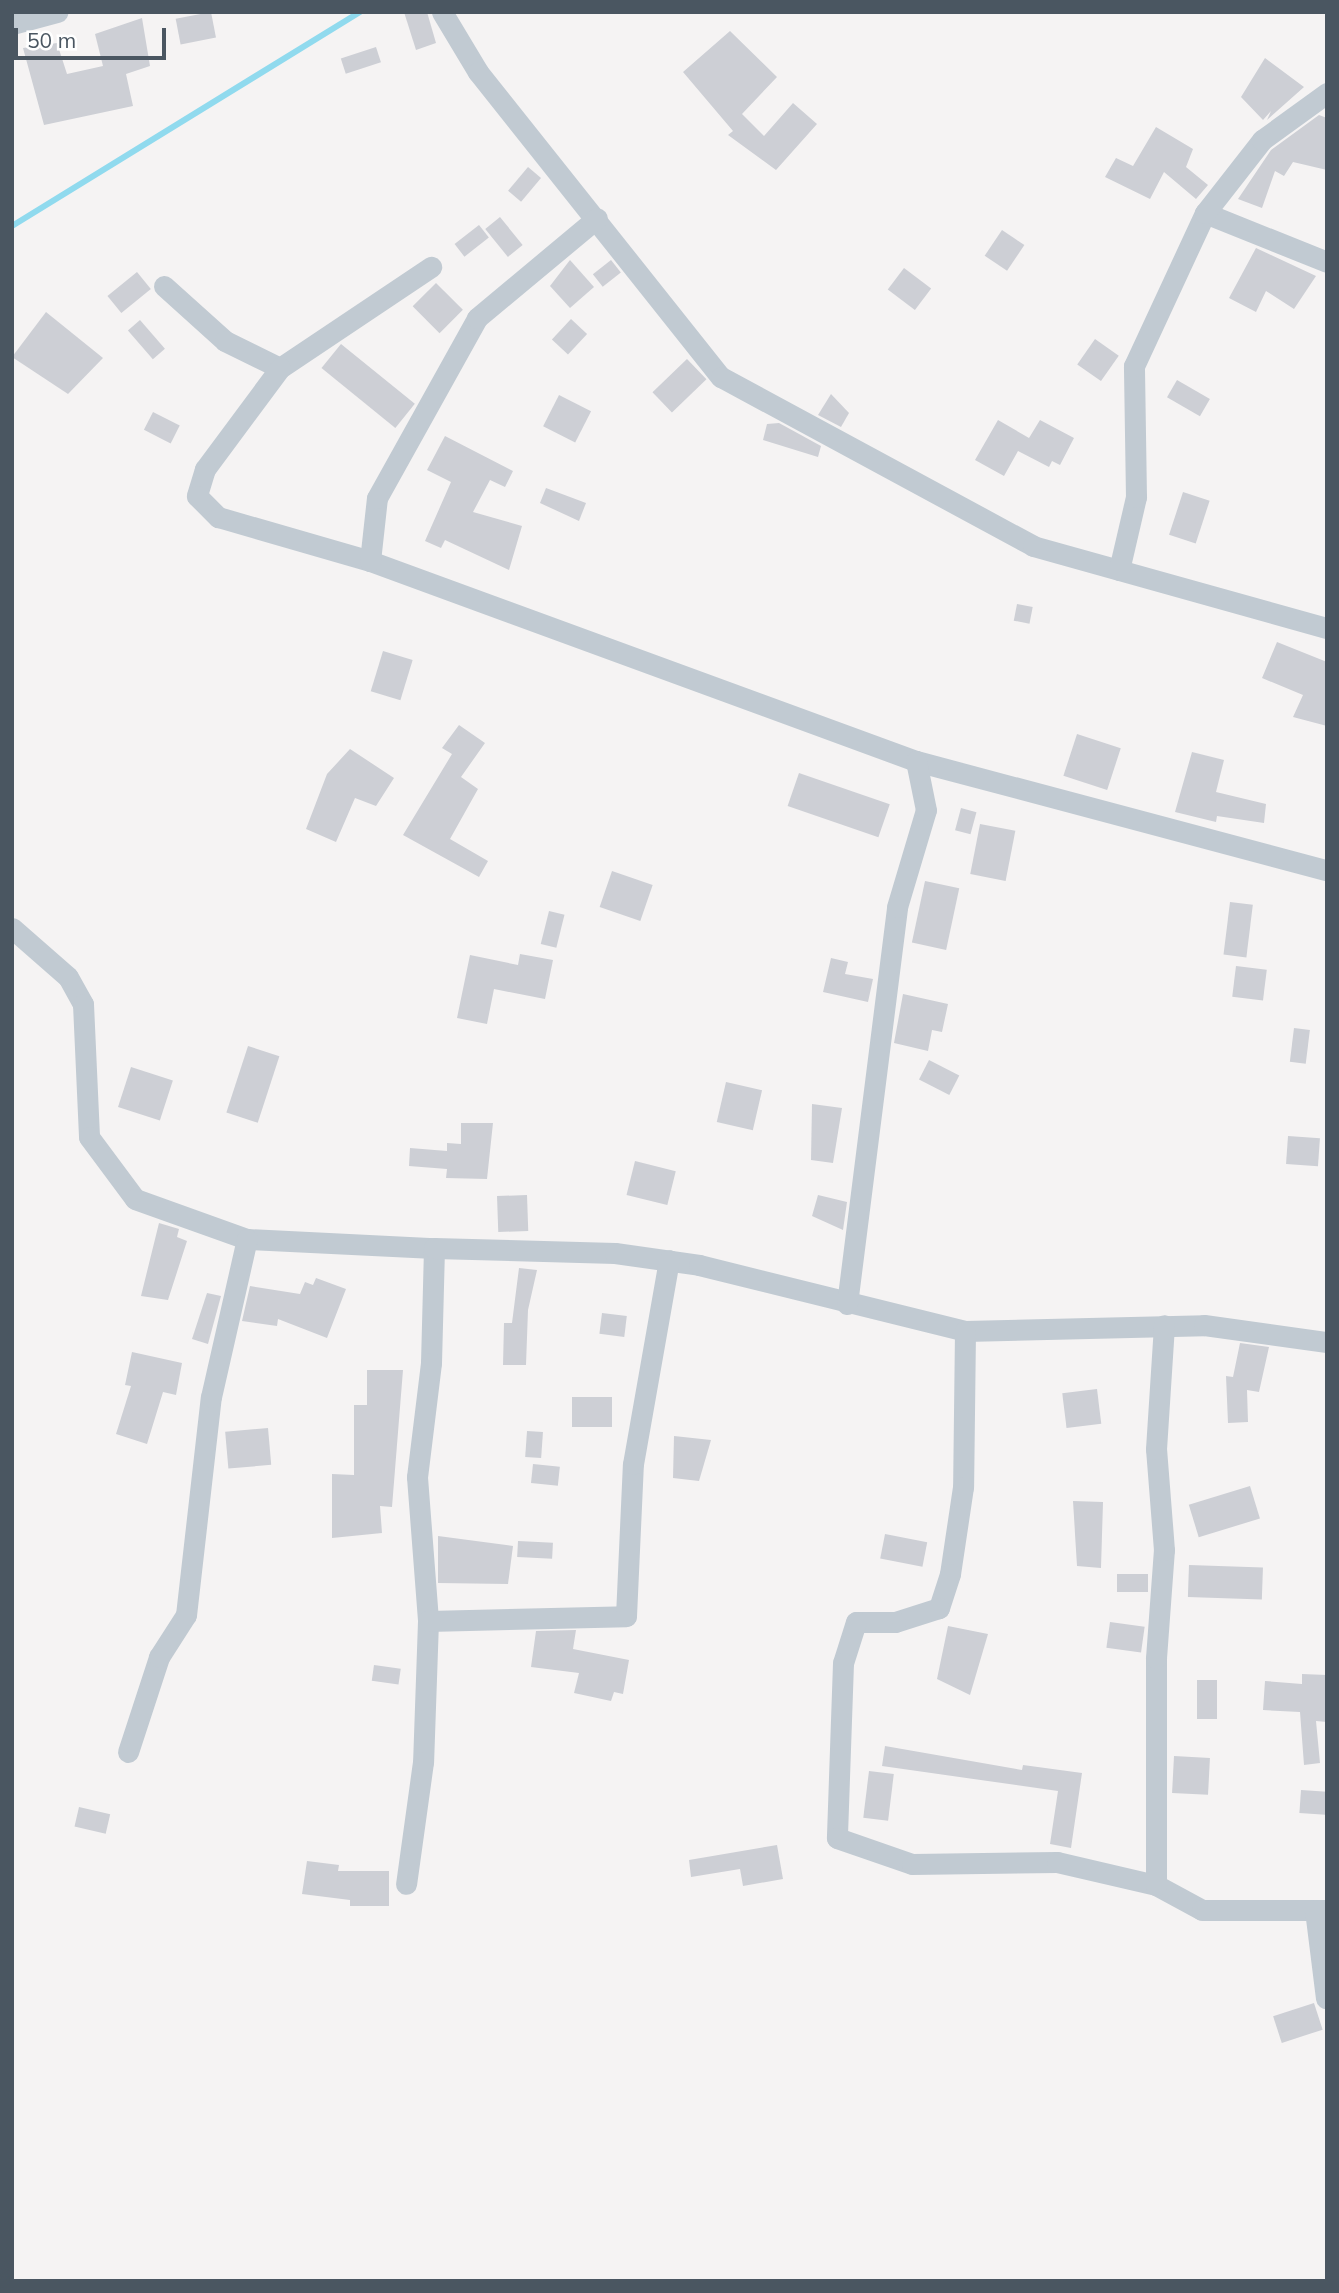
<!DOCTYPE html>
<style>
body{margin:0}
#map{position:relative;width:1339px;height:2293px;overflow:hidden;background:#f5f3f3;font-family:Mulish,sans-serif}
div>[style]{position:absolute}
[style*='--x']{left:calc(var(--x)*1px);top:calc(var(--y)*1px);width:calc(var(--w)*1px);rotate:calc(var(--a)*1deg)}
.stream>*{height:6px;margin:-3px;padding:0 3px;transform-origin:3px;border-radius:3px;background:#90daee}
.building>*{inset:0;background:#cdcfd5;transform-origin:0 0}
.minor>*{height:21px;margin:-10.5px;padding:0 10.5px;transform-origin:10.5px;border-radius:10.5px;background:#c1cad2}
span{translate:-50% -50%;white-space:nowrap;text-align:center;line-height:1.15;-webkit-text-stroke:5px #fff;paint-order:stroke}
.frame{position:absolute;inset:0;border:14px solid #4a5661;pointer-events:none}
.scale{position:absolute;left:14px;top:28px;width:152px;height:32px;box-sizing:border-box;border:4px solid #4a5661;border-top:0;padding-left:9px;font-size:21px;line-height:24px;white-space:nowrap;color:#4a5661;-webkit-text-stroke:5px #fff;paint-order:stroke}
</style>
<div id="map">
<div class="stream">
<div style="--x:12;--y:226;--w:409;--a:-31.6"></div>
</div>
<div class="building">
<div style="left:211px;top:12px;width:26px;height:36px;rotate:79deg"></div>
<div style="clip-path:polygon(404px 12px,427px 12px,436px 43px,416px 50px)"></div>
<div style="clip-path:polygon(142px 18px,150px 66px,126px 74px,133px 106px,44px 125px,23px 48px,57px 43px,67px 74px,103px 66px,95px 34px)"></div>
<div style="clip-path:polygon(730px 31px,777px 77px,742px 114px,764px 136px,793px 103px,817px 124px,776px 170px,728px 135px,733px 131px,683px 72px)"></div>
<div style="left:376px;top:47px;width:16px;height:37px;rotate:72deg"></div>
<div style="clip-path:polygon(1265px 58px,1304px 87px,1267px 120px,1271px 111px,1263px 120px,1241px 97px)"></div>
<div style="clip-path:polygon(1319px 115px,1327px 118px,1327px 170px,1293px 162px,1284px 176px,1275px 171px,1262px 208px,1238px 199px,1271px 150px)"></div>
<div style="clip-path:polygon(1156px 127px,1193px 149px,1186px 167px,1208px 185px,1196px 199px,1164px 172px,1150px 199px,1105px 177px,1116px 158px,1133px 166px)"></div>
<div style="left:528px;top:167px;width:17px;height:31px;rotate:40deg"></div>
<div style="left:500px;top:217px;width:36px;height:19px;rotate:51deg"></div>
<div style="left:479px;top:225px;width:16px;height:31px;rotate:52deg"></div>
<div style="left:1002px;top:230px;width:27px;height:31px;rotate:34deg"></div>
<div style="clip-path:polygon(1256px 248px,1316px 276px,1294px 309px,1266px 291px,1256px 312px,1229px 298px)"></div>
<div style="clip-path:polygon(570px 260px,594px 287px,570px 308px,550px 286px)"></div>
<div style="left:611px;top:260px;width:16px;height:23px;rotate:52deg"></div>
<div style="left:904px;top:268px;width:34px;height:27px;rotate:37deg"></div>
<div style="left:137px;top:272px;width:22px;height:38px;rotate:51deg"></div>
<div style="left:436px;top:283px;width:38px;height:33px;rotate:45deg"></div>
<div style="clip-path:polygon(46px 312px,103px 358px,68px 394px,12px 357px)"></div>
<div style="left:571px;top:319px;width:22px;height:28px;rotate:43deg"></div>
<div style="left:140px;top:320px;width:38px;height:16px;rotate:49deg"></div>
<div style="left:1095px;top:339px;width:29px;height:31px;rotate:35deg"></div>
<div style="left:341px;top:344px;width:95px;height:31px;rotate:39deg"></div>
<div style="left:687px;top:359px;width:28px;height:48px;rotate:46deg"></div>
<div style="left:1177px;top:380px;width:38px;height:20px;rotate:30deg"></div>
<div style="clip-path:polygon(831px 394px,849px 413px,841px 427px,818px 415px)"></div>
<div style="left:559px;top:395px;width:36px;height:35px;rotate:27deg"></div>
<div style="left:153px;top:412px;width:30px;height:20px;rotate:27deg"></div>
<div style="clip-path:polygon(998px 420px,1029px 438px,1040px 420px,1074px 438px,1060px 465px,1052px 461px,1049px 467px,1018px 451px,1004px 476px,975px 460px)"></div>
<div style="clip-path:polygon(779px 423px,821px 446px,818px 457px,763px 440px,767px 424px)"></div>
<div style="clip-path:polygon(445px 436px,513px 471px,505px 487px,490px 480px,473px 512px,522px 526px,509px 570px,445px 540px,441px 548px,425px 541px,451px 482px,427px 470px)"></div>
<div style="clip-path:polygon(546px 488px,586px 503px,579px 521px,540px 503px)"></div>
<div style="left:1183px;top:492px;width:28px;height:45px;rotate:18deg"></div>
<div style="left:1017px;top:604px;width:16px;height:17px;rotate:11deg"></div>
<div style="clip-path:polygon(1277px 642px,1327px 662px,1327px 726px,1293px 717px,1303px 695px,1262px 678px)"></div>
<div style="left:383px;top:651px;width:31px;height:42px;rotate:17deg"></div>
<div style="clip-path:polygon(459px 725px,485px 743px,461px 777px,478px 789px,450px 839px,488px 861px,479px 877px,403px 835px,452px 754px,442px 748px)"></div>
<div style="left:1077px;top:734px;width:46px;height:44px;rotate:18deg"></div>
<div style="clip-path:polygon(350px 749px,394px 778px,376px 806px,355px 798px,336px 842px,306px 829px,327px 774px)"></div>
<div style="clip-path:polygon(1192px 752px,1224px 760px,1216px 792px,1266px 804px,1264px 823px,1217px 816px,1216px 822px,1175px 812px)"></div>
<div style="left:799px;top:773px;width:96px;height:35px;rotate:19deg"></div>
<div style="left:961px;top:808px;width:16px;height:23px;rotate:15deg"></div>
<div style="left:980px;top:824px;width:36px;height:51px;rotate:11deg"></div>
<div style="left:612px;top:871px;width:43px;height:38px;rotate:19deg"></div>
<div style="left:925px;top:881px;width:35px;height:63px;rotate:12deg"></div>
<div style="left:1230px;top:902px;width:23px;height:53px;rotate:7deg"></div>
<div style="left:549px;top:911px;width:16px;height:34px;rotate:14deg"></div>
<div style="clip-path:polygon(520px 954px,553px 960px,545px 999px,494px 989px,487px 1024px,457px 1018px,470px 955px,518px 965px)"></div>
<div style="clip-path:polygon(831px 958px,848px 962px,845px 974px,873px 979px,868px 1002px,823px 992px)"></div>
<div style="left:1236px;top:966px;width:31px;height:31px;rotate:7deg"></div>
<div style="clip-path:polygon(903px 994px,948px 1004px,942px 1032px,932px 1030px,928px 1051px,894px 1043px)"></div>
<div style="left:1294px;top:1028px;width:16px;height:34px;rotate:7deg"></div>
<div style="left:248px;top:1046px;width:33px;height:70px;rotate:18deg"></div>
<div style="left:929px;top:1060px;width:34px;height:22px;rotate:27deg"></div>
<div style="left:131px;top:1067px;width:44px;height:42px;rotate:18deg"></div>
<div style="left:726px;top:1082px;width:37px;height:41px;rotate:13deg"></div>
<div style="clip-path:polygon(812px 1104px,842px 1108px,833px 1163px,811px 1160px)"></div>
<div style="clip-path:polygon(461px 1123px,493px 1123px,487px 1179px,446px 1178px,447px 1169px,409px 1166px,410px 1148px,447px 1151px,447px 1143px,461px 1144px)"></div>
<div style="left:1288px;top:1136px;width:32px;height:28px;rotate:4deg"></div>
<div style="left:635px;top:1161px;width:42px;height:35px;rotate:14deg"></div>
<div style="left:527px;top:1195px;width:36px;height:30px;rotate:88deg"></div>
<div style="clip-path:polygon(818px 1195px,847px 1202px,843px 1230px,812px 1216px)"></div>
<div style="clip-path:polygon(159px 1223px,179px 1229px,177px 1237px,187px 1241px,168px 1300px,141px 1296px)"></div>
<div style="clip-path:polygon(519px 1268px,537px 1270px,528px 1310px,526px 1365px,503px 1365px,504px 1323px,512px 1323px)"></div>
<div style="clip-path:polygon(316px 1278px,346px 1289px,327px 1338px,278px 1319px,277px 1326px,242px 1321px,250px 1286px,300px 1294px,305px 1282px,313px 1285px)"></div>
<div style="clip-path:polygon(207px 1293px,221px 1296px,208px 1344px,192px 1339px)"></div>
<div style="left:602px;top:1313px;width:25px;height:21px;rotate:7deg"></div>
<div style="clip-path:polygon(1240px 1343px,1269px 1347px,1259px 1392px,1247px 1390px,1248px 1422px,1228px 1423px,1226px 1376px,1233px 1377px)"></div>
<div style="clip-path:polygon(132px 1352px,182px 1363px,176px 1395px,163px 1392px,147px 1444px,116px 1434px,131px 1386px,125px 1385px)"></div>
<div style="clip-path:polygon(367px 1370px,403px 1370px,392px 1507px,380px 1506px,382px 1533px,332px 1538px,332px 1474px,354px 1475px,354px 1405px,367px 1405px)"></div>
<div style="left:1097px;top:1389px;width:35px;height:35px;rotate:83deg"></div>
<div style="left:572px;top:1397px;width:40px;height:30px"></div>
<div style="left:268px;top:1428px;width:37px;height:43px;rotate:85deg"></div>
<div style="left:527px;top:1431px;width:16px;height:26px;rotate:4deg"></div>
<div style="clip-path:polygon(674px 1436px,711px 1440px,699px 1481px,673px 1478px)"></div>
<div style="left:533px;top:1464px;width:27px;height:19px;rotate:6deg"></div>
<div style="left:1250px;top:1486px;width:34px;height:64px;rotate:73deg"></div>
<div style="clip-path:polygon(1073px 1501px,1103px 1502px,1101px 1568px,1077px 1566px)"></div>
<div style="left:885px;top:1534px;width:43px;height:25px;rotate:11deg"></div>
<div style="clip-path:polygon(438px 1536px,513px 1546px,508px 1584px,438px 1583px)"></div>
<div style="left:518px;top:1541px;width:35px;height:16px;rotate:3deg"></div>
<div style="left:1189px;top:1565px;width:74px;height:32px;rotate:2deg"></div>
<div style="left:1148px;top:1574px;width:18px;height:31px;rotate:90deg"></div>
<div style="left:1110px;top:1622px;width:35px;height:26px;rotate:8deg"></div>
<div style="clip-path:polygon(948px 1626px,988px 1634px,970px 1695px,937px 1679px)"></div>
<div style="clip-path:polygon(576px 1630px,573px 1649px,629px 1660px,623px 1694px,614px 1692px,611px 1701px,574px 1693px,579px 1673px,531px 1667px,536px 1631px)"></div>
<div style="left:374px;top:1665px;width:27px;height:16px;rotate:8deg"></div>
<div style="clip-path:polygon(1302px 1674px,1327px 1675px,1327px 1722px,1316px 1721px,1320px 1763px,1304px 1765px,1300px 1712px,1263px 1710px,1265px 1681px,1302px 1684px)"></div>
<div style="left:1197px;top:1680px;width:20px;height:39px"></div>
<div style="clip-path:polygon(885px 1746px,1022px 1770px,1023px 1765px,1082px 1773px,1071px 1848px,1050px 1844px,1058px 1791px,882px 1766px)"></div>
<div style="left:1174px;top:1756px;width:36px;height:37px;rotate:3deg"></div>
<div style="left:869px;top:1771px;width:25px;height:47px;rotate:7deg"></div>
<div style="left:1301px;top:1790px;width:26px;height:23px;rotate:4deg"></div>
<div style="left:79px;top:1807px;width:32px;height:20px;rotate:13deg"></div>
<div style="clip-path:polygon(777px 1845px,783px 1879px,743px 1886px,740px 1869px,691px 1877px,689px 1860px)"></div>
<div style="clip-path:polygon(307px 1861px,339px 1865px,338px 1871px,389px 1871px,389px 1906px,350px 1906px,350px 1900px,302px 1894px)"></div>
<div style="left:1314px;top:2003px;width:28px;height:43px;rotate:72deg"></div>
</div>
<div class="minor">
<div style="--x:442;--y:12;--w:70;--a:59"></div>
<div style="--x:478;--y:72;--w:390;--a:51.5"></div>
<div style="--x:721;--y:377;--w:355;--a:28.4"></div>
<div style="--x:1033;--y:546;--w:305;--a:15.6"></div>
<div style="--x:12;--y:24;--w:47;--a:-14.9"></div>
<div style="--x:1205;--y:213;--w:131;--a:21.9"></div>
<div style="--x:164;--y:286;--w:82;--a:42"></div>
<div style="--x:225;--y:341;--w:61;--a:26.1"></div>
<div style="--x:280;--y:368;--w:182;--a:-33.8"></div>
<div style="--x:280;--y:368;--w:126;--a:126.6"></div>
<div style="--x:205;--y:469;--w:28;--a:107"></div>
<div style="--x:197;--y:496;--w:30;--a:45"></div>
<div style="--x:218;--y:517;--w:158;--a:16.1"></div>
<div style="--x:370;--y:561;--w:581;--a:20.12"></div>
<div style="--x:916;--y:761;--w:425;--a:14.9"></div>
<div style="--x:370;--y:561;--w:63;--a:-83.7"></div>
<div style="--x:377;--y:498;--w:206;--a:-60.9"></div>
<div style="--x:477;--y:318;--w:156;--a:-39.8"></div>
<div style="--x:1119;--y:570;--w:75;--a:-76.9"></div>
<div style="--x:1136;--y:497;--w:131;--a:-90.9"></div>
<div style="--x:1134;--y:366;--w:169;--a:-65.1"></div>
<div style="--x:1205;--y:213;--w:93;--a:-52"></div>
<div style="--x:1262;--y:140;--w:80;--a:-35.9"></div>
<div style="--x:12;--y:928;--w:74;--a:41.2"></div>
<div style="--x:68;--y:977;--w:31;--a:61"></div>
<div style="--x:83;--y:1004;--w:133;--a:87.4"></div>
<div style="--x:89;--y:1137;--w:77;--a:53.4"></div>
<div style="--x:135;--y:1199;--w:119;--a:19.7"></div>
<div style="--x:247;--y:1239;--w:187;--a:2.8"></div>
<div style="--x:434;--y:1248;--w:115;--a:91.5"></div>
<div style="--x:431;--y:1363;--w:115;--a:97"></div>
<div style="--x:417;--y:1477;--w:144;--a:85.6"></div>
<div style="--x:428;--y:1621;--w:141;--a:92"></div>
<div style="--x:423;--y:1762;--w:123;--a:97.9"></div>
<div style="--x:434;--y:1248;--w:181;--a:1.6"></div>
<div style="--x:615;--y:1253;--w:85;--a:8.1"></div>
<div style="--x:699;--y:1265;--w:274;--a:13.9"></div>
<div style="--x:965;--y:1331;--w:239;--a:-1.4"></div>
<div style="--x:1204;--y:1325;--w:124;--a:7.9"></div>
<div style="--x:847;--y:1304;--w:400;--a:-82.8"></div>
<div style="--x:897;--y:907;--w:101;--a:-73.4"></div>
<div style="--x:926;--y:810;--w:50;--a:-101.5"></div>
<div style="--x:965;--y:1331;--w:156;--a:90.7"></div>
<div style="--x:963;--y:1487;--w:88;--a:98.5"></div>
<div style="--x:950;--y:1574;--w:36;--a:108"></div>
<div style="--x:939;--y:1608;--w:46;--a:162.3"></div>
<div style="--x:895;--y:1622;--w:39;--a:180"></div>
<div style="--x:856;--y:1622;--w:43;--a:107.6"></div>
<div style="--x:843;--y:1663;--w:175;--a:92"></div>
<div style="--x:837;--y:1838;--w:79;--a:19.1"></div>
<div style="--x:912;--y:1864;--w:145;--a:-0.8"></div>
<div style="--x:1057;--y:1862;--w:102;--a:13.1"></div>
<div style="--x:1156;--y:1885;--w:52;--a:28.5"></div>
<div style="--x:1202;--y:1910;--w:125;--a:0"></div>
<div style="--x:428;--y:1621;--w:198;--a:-1.4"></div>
<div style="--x:626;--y:1616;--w:152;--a:-87.4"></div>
<div style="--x:633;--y:1464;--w:207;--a:-80"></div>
<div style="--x:128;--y:1752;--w:100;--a:-71.9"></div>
<div style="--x:159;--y:1657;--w:50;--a:-57.3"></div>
<div style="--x:186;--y:1615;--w:219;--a:-83.5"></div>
<div style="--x:211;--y:1397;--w:162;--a:-77.2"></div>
<div style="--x:1156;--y:1885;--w:227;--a:-90"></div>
<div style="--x:1156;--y:1658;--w:108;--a:-85.8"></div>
<div style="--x:1164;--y:1550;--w:101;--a:-94.5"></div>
<div style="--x:1156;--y:1449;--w:124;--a:-86.3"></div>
<div style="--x:1315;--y:1910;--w:89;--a:82.9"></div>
</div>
<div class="frame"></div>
<div class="scale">50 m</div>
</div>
